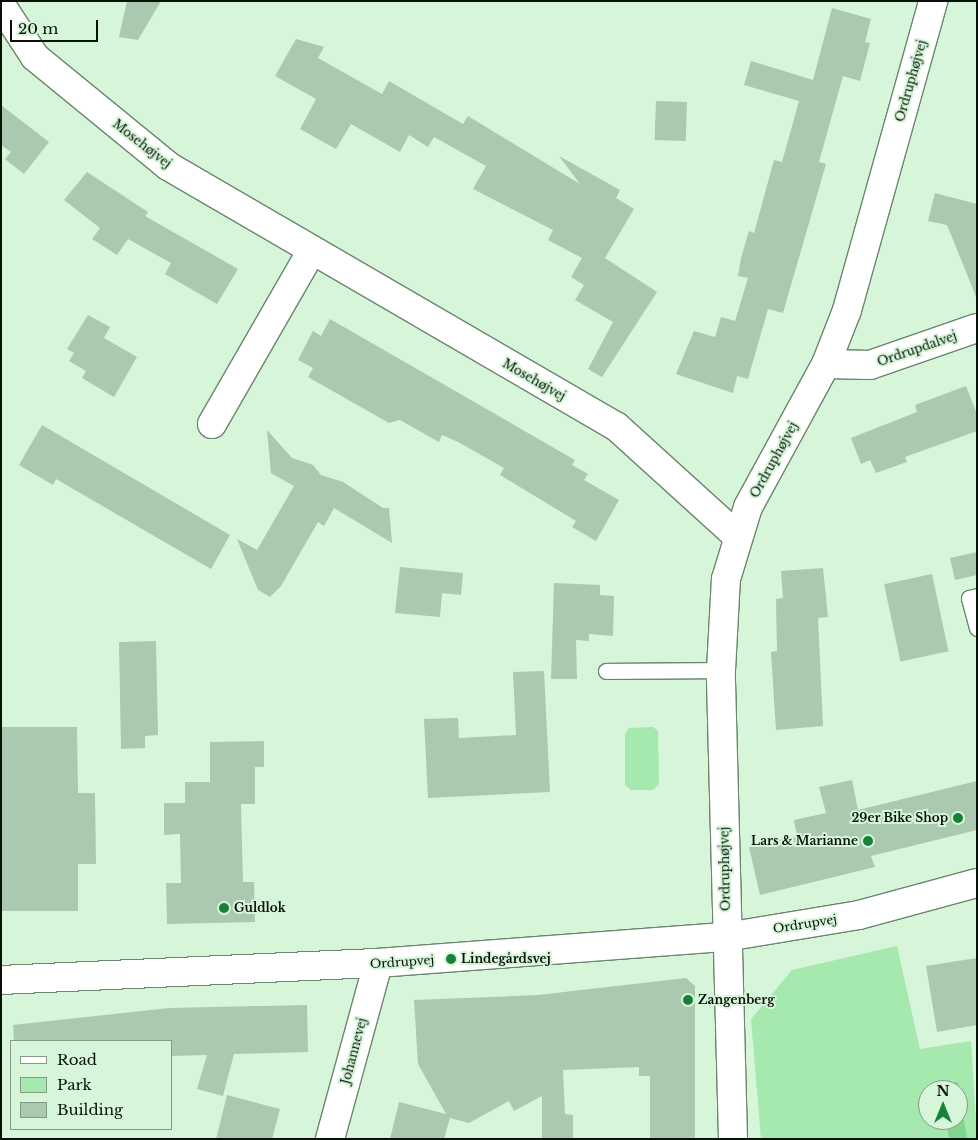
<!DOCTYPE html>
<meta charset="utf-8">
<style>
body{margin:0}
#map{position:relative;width:978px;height:1140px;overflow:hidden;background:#d6f5d9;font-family:"Libre Baskerville",serif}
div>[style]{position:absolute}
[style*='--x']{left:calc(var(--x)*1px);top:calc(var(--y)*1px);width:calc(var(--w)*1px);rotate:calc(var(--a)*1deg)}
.green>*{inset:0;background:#a5e9ae}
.water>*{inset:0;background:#81d58e}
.building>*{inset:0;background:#aac9ae;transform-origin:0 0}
.roads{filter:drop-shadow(1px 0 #6a866d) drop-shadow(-1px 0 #6a866d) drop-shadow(0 1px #6a866d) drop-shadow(0 -1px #6a866d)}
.lane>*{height:15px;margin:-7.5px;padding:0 7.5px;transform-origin:7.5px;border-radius:7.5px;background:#fff}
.street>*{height:28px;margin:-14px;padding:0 14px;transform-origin:14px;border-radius:14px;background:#fff}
.secondary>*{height:28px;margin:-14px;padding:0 14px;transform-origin:14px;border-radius:14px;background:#fff}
.dots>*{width:14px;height:14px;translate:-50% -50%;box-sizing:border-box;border:2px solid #d6f5d9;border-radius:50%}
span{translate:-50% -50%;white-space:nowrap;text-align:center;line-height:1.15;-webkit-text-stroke:4px #d6f5d9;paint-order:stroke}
.street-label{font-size:12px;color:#081209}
.poi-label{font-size:12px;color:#081209;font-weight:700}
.right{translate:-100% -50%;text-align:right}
.left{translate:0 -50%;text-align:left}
.frame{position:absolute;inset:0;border:2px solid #081209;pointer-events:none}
.legend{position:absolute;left:10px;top:1040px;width:162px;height:90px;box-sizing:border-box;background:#d6f5d9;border:1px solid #849a86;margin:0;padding:6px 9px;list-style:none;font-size:15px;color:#081209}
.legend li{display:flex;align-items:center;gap:10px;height:25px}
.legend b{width:25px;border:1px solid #849a86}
.north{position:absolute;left:918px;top:1080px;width:50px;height:50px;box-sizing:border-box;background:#d6f5d9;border:1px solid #849a86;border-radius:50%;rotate:0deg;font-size:14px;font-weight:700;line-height:20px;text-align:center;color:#081209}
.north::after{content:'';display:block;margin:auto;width:18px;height:22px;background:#178137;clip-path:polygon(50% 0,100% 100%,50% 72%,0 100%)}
.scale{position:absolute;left:10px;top:20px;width:88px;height:22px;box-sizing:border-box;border:2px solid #081209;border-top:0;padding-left:6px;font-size:15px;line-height:18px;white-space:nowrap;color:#081209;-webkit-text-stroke:4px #d6f5d9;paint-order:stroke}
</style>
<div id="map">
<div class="green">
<div style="clip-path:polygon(653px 727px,658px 731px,659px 784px,653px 790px,631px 790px,625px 785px,625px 734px,629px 728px)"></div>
<div style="clip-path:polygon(evenodd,897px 946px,920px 1049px,971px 1041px,977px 1139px,761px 1139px,751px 1019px,792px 970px,897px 946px,928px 1090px,958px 1090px,958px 1120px,928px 1120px,928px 1090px)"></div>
</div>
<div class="water">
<div style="clip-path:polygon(958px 1082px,967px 1139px,949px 1139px,946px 1120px,958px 1120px,958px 1090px,941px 1090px,940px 1085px)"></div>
</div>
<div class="building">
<div style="clip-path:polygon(127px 1px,161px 1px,138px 40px,119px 37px)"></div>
<div style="clip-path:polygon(832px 8px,871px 19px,865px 42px,870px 43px,860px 81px,843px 76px,819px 162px,826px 164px,783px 313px,768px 309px,748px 379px,737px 376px,733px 393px,676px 374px,694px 331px,715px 337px,721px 317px,735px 321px,748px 278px,738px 276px,741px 258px,749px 231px,754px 233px,774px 160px,782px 162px,799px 101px,744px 85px,751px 61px,813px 80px)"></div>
<div style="clip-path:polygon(296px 39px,324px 47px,318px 58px,382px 94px,389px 81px,463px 124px,468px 116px,580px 184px,559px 156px,620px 190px,616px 198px,634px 209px,605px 258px,657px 292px,602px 377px,588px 369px,613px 322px,575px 300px,584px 285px,571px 277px,582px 258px,548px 240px,553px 230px,473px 189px,486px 166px,434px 137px,428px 147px,409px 135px,400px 152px,351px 124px,336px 149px,300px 129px,316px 99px,275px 76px)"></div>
<div style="left:656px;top:101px;width:31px;height:39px;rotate:2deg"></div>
<div style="clip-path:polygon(1px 105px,49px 142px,24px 174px,5px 159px,11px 152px,1px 145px)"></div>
<div style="clip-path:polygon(87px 172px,148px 212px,145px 216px,238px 269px,217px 304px,165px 274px,171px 263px,128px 239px,117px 255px,92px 239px,100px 228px,64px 200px)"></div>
<div style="clip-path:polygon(935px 193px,977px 204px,977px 299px,947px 225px,928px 221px)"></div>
<div style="clip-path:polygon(88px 315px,110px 327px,104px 338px,137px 357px,114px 397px,82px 378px,86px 371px,69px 361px,74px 353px,67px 349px)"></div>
<div style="clip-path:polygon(330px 319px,575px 460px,572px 465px,588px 474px,584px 480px,619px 500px,596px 541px,572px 527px,576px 521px,500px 475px,504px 468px,458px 442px,442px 435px,439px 442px,400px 420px,389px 423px,308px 377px,313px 368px,298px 360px,313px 331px,321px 336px)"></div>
<div style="clip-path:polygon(966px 386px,977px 414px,977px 431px,905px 457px,907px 462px,876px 473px,870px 460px,861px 464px,851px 438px,917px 412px,915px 405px)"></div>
<div style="clip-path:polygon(42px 425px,230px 535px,211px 569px,56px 479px,53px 485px,19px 465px)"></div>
<div style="clip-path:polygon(267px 430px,292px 458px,313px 465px,321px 475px,343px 482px,383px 508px,389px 508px,392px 543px,334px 508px,324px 526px,318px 522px,281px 586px,270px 597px,258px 590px,237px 539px,257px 550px,294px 486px,271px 473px)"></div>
<div style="clip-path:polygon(977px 552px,977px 575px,955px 580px,950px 558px)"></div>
<div style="clip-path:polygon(400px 567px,463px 573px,461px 595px,442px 593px,440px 617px,395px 613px)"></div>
<div style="clip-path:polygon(823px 568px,828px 617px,818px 618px,823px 726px,776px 730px,771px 652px,777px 651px,776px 599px,783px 598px,781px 571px)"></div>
<div style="left:932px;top:574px;width:79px;height:49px;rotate:78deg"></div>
<div style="clip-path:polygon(554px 583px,600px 585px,600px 595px,614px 596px,613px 636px,589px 634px,589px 641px,576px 640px,577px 679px,551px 679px)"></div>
<div style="clip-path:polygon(156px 641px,158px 735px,145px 736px,145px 748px,121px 749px,119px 642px)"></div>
<div style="clip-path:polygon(544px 671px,550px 792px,428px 798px,424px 719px,458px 718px,459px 738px,516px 735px,513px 672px)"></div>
<div style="clip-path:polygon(1px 727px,77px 727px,78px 793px,95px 793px,96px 864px,78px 864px,78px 911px,1px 911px)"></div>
<div style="clip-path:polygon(264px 741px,264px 767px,255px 767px,255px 804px,241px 804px,243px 882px,254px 882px,255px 922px,167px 924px,166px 883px,181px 883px,180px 834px,164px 835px,164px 803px,185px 803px,185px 782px,210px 782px,210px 742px)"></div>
<div style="clip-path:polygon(852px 780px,858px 810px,977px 781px,977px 830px,871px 856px,875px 867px,760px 895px,749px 847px,797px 836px,794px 820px,826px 813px,819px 787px)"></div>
<div style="clip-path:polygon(977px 958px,977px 1025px,937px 1032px,926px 966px)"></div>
<div style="clip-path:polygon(686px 978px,695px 986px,695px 1139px,650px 1139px,650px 1076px,639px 1076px,639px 1067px,563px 1070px,565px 1114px,573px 1115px,573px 1139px,542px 1139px,542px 1096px,514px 1111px,509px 1101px,469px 1123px,450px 1118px,444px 1139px,390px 1139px,399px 1102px,446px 1114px,418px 1064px,414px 1000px,538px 995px)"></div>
<div style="clip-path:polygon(307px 1005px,308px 1052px,234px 1054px,223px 1096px,197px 1089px,207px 1055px,171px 1056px,171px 1041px,14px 1041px,13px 1025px,169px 1008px)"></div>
<div style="clip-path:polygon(227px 1095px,280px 1109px,272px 1139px,216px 1139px)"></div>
</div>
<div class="roads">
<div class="lane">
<div style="--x:977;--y:596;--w:8;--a:166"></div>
<div style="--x:969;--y:598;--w:31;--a:75"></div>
<div style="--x:606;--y:671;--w:115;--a:-0.5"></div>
</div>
<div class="street">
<div style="--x:1;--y:5;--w:62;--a:56.8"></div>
<div style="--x:35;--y:57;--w:172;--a:39.3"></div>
<div style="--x:168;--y:166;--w:519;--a:30.17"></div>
<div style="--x:617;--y:427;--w:161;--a:42.2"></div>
<div style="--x:826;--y:364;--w:44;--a:1.3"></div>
<div style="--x:870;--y:365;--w:113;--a:-19.1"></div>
<div style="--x:212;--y:424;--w:198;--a:-60.1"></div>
<div style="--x:330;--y:1139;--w:182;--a:-74.7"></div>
<div style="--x:733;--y:1139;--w:469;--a:-91.5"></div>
<div style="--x:721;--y:670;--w:91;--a:-86.9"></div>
<div style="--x:726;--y:579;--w:75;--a:-73"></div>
<div style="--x:748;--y:507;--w:163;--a:-61.4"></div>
<div style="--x:826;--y:364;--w:58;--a:-68.7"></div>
<div style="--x:847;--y:310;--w:321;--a:-74.4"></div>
</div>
<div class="secondary">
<div style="--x:1;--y:980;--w:377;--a:-2.6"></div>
<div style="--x:378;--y:963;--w:349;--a:-4.3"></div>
<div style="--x:726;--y:937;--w:135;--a:-9.4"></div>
<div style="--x:859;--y:915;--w:122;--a:-15.2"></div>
</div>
</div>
<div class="dots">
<div style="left:958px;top:818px;background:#178137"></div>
<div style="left:868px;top:841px;background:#178137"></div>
<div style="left:224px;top:908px;background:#178137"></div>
<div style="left:451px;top:959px;background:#178137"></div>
<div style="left:688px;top:1000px;background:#178137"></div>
</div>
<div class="street-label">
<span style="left:911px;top:81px;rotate:-74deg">Ordruphøjvej</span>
<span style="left:142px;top:144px;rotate:38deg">Mosehøjvej</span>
<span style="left:917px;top:349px;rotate:-19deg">Ordrupdalvej</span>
<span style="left:534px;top:380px;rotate:30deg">Mosehøjvej</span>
<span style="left:774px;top:460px;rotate:-61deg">Ordruphøjvej</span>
<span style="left:725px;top:869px;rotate:-91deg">Ordruphøjvej</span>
<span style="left:805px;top:924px;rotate:-9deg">Ordrupvej</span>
<span style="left:402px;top:962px;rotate:-4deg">Ordrupvej</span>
<span style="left:354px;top:1051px;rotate:-75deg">Johannevej</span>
</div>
<div class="poi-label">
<span class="right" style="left:948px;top:818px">29er Bike Shop</span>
<span class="right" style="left:858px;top:841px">Lars &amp; Marianne</span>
<span class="left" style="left:234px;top:908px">Guldlok</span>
<span class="left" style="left:461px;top:959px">Lindegårdsvej</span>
<span class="left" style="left:698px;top:1000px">Zangenberg</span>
</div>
<div class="frame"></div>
<ul class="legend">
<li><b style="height:6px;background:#fff"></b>Road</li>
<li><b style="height:14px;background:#a5e9ae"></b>Park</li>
<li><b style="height:14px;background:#aac9ae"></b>Building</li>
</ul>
<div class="north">N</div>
<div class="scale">20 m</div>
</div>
